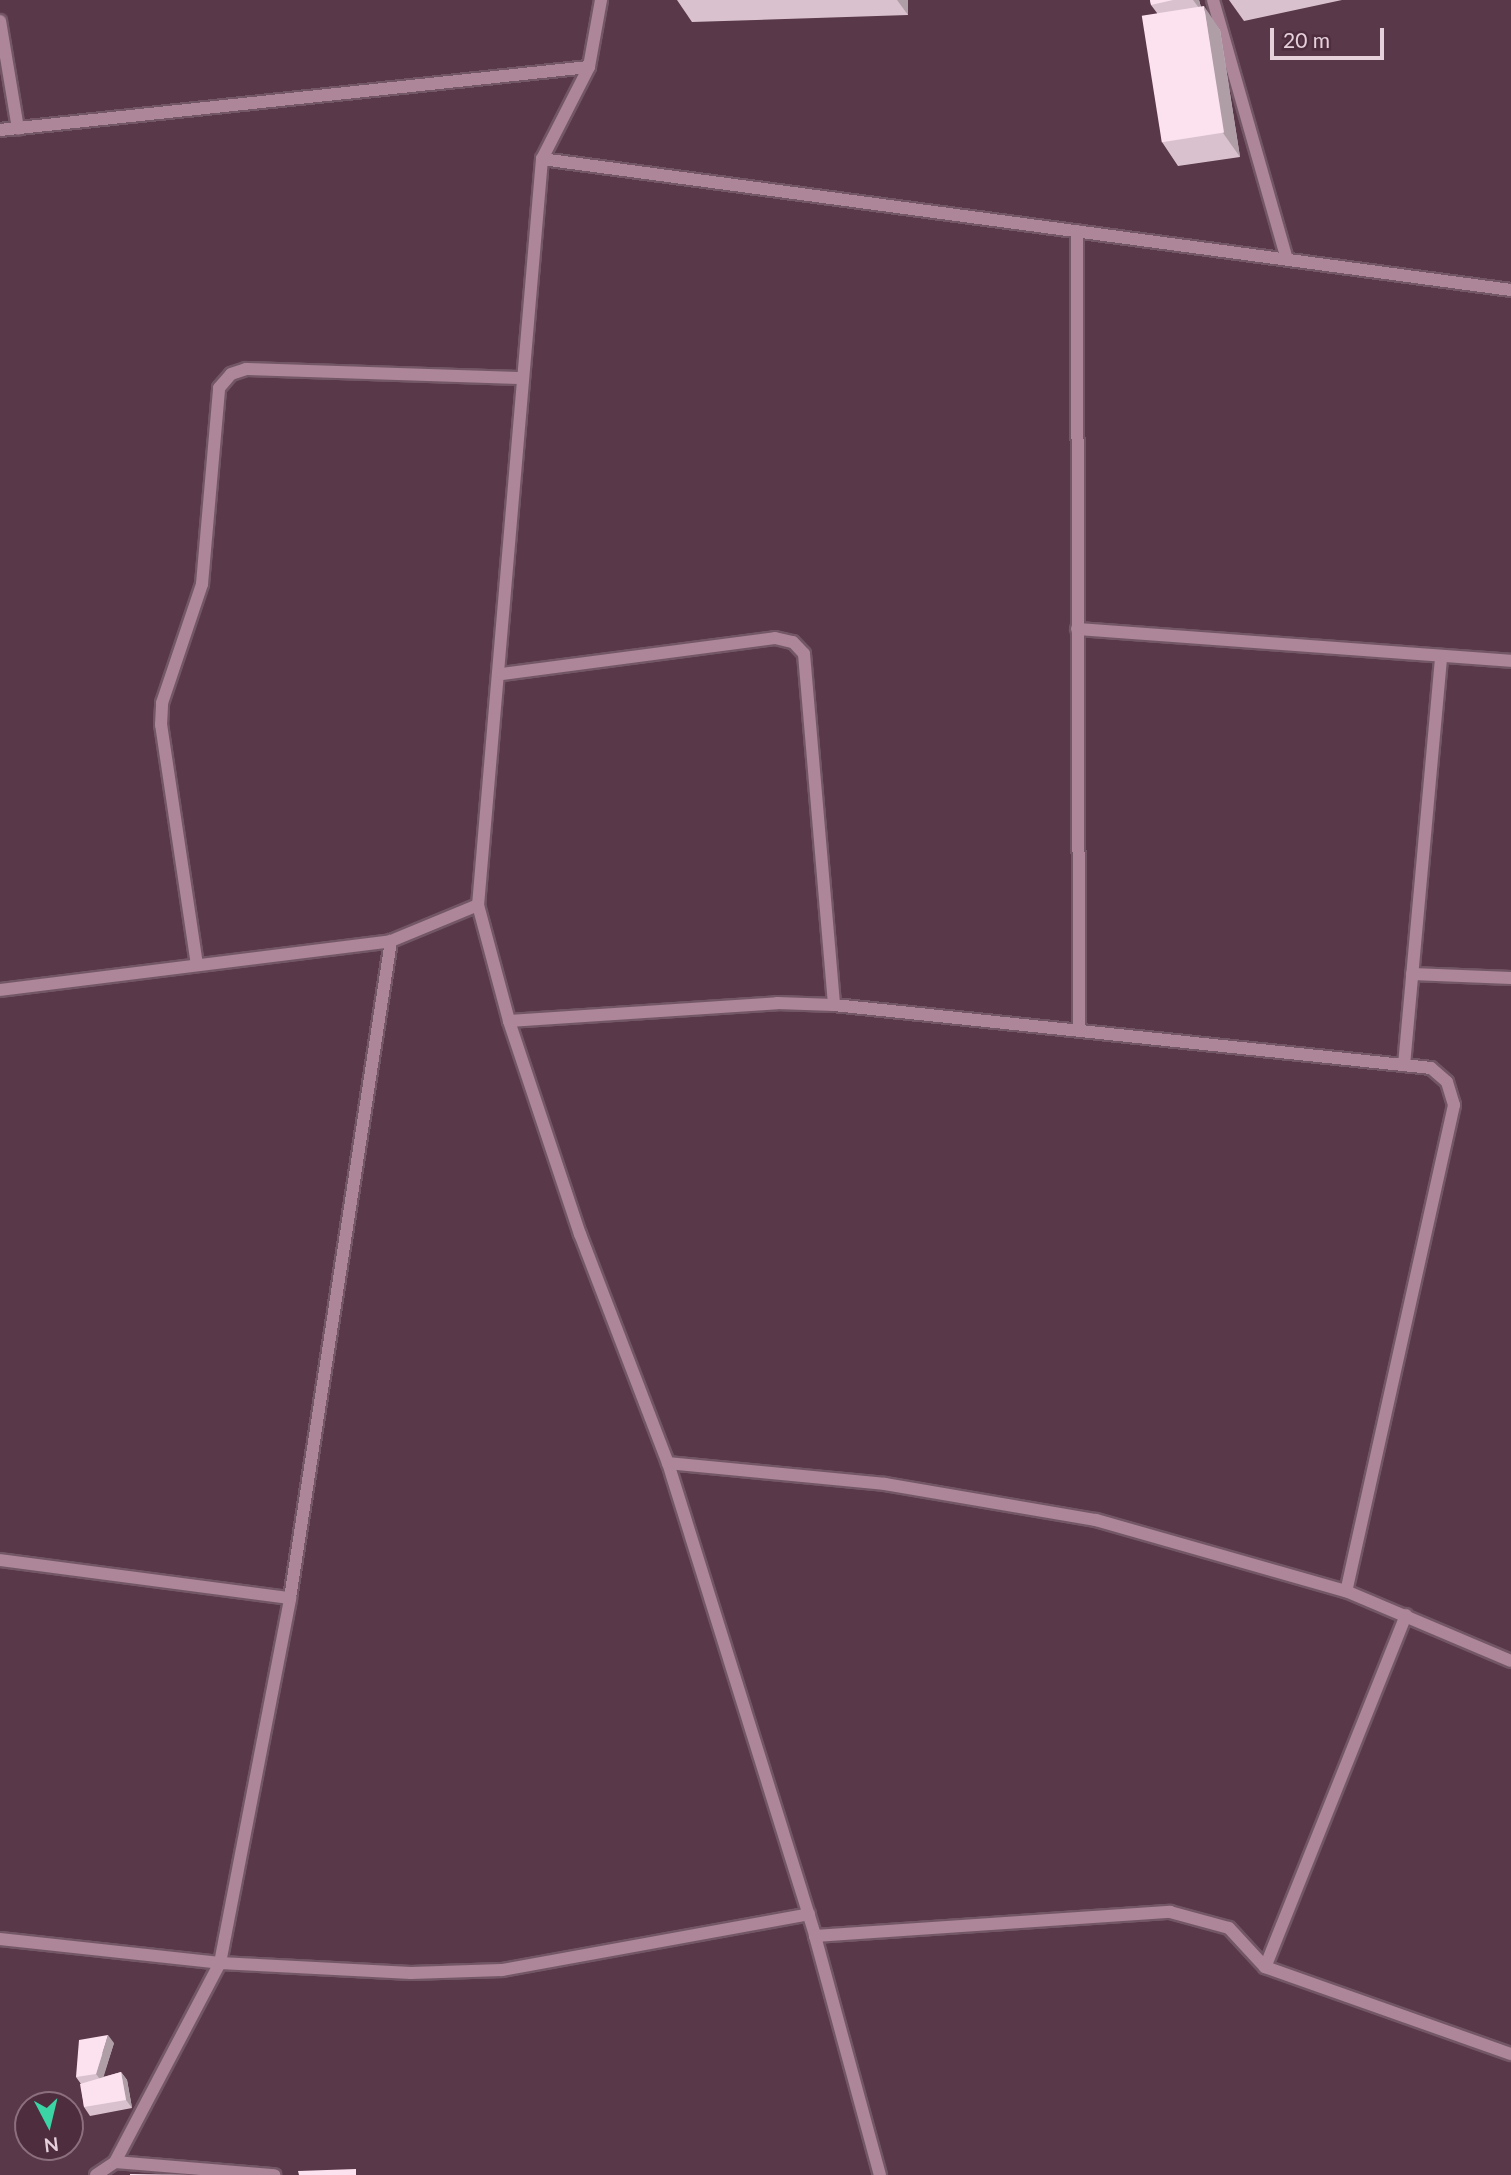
<!DOCTYPE html>
<style>
body{margin:0}
#map{position:relative;width:1511px;height:2175px;overflow:hidden;background:#593849;font-family:Lato,sans-serif}
div>[style]{position:absolute}
[style*='--x']{left:calc(var(--x)*1px);top:calc(var(--y)*1px);width:calc(var(--w)*1px);rotate:calc(var(--a)*1deg)}
.roads{filter:drop-shadow(2px 0 #735766) drop-shadow(-2px 0 #735766) drop-shadow(0 2px #735766) drop-shadow(0 -2px #735766)}
.minor>*{height:12px;margin:-6px;padding:0 6px;transform-origin:6px;border-radius:6px;background:#ad8699}
.wall>*{inset:0;background:#d9c2ce}
.shaded-wall>*{inset:0;background:#b09ea7}
.building>*{inset:0;background:#fce2ef;transform-origin:0 0}
span{translate:-50% -50%;white-space:nowrap;text-align:center;line-height:1.15;-webkit-text-stroke:7px #4e2d3e;paint-order:stroke}
.north{position:absolute;left:14px;top:2091px;width:70px;height:70px;box-sizing:border-box;background:#4e2d3e;border:2px solid #8b6f7d;border-radius:50%;rotate:173deg;font-size:19px;font-weight:700;line-height:28px;text-align:center;color:#e6d1db}
.north::after{content:'';display:block;margin:auto;width:24px;height:32px;background:#3bd4a4;clip-path:polygon(50% 0,100% 100%,50% 72%,0 100%)}
.scale{position:absolute;left:1270px;top:28px;width:114px;height:32px;box-sizing:border-box;border:4px solid #e6d1db;border-top:0;padding-left:9px;font-size:21px;line-height:24px;white-space:nowrap;color:#e6d1db;-webkit-text-stroke:5px #4e2d3e;paint-order:stroke}
</style>
<div id="map">
<div class="roads">
<div class="minor">
<div style="--x:601;--y:0;--w:68;--a:100.2"></div>
<div style="--x:589;--y:67;--w:103;--a:117.1"></div>
<div style="--x:542;--y:159;--w:749;--a:94.9"></div>
<div style="--x:478;--y:905;--w:120;--a:75"></div>
<div style="--x:509;--y:1021;--w:225;--a:71.6"></div>
<div style="--x:580;--y:1234;--w:245;--a:69"></div>
<div style="--x:668;--y:1463;--w:495;--a:72.7"></div>
<div style="--x:815;--y:1936;--w:248;--a:74.8"></div>
<div style="--x:1213;--y:0;--w:269;--a:74.1"></div>
<div style="--x:0;--y:21;--w:109;--a:80.5"></div>
<div style="--x:0;--y:130;--w:592;--a:-6.11"></div>
<div style="--x:542;--y:159;--w:978;--a:7.7"></div>
<div style="--x:1077;--y:231;--w:798;--a:89.86"></div>
<div style="--x:1077;--y:629;--w:435;--a:4.2"></div>
<div style="--x:502;--y:674;--w:275;--a:-7.5"></div>
<div style="--x:775;--y:638;--w:18;--a:13"></div>
<div style="--x:793;--y:642;--w:16;--a:47"></div>
<div style="--x:804;--y:654;--w:352;--a:85.1"></div>
<div style="--x:197;--y:965;--w:243;--a:-98.5"></div>
<div style="--x:161;--y:725;--w:22;--a:-87"></div>
<div style="--x:162;--y:703;--w:126;--a:-71.4"></div>
<div style="--x:202;--y:584;--w:197;--a:-85"></div>
<div style="--x:219;--y:388;--w:18;--a:-49"></div>
<div style="--x:231;--y:374;--w:16;--a:-18"></div>
<div style="--x:246;--y:369;--w:274;--a:1.9"></div>
<div style="--x:1412;--y:974;--w:99;--a:2.3"></div>
<div style="--x:0;--y:990;--w:394;--a:-7.1"></div>
<div style="--x:391;--y:941;--w:94;--a:-22.5"></div>
<div style="--x:509;--y:1021;--w:269;--a:-3.8"></div>
<div style="--x:777;--y:1003;--w:57;--a:2"></div>
<div style="--x:834;--y:1005;--w:600;--a:6.02"></div>
<div style="--x:1431;--y:1068;--w:21;--a:41"></div>
<div style="--x:1447;--y:1082;--w:24;--a:73"></div>
<div style="--x:1454;--y:1105;--w:498;--a:102.5"></div>
<div style="--x:1404;--y:1065;--w:410;--a:-84.8"></div>
<div style="--x:668;--y:1463;--w:218;--a:5.5"></div>
<div style="--x:885;--y:1484;--w:214;--a:9.7"></div>
<div style="--x:1096;--y:1520;--w:260;--a:15.9"></div>
<div style="--x:1346;--y:1591;--w:179;--a:23"></div>
<div style="--x:0;--y:1560;--w:292;--a:7.5"></div>
<div style="--x:1406;--y:1615;--w:379;--a:111.8"></div>
<div style="--x:1265;--y:1967;--w:261;--a:19.5"></div>
<div style="--x:815;--y:1936;--w:356;--a:-3.9"></div>
<div style="--x:1170;--y:1912;--w:61;--a:15.2"></div>
<div style="--x:1229;--y:1928;--w:53;--a:47.3"></div>
<div style="--x:0;--y:1939;--w:221;--a:6.2"></div>
<div style="--x:220;--y:1963;--w:191;--a:3"></div>
<div style="--x:411;--y:1973;--w:91;--a:-1.9"></div>
<div style="--x:502;--y:1970;--w:312;--a:-10.3"></div>
<div style="--x:115;--y:2162;--w:160;--a:4.7"></div>
<div style="--x:96;--y:2175;--w:23;--a:-34"></div>
<div style="--x:115;--y:2162;--w:225;--a:-62.2"></div>
<div style="--x:220;--y:1963;--w:372;--a:-79.1"></div>
<div style="--x:290;--y:1598;--w:665;--a:-81.26"></div>
</div>
</div>
<div class="wall">
<div style="clip-path:polygon(677px 0,908px 0,908px 15px,692px 22px)"></div>
<div style="clip-path:polygon(1150px 0,1199px 0,1201px 7px,1220px 30px,1240px 157px,1178px 166px,1162px 142px,1157px 13px,1151px 5px)"></div>
<div style="clip-path:polygon(1229px 0,1342px 0,1244px 21px)"></div>
<div style="clip-path:polygon(114px 2043px,103px 2077px,121px 2072px,127px 2080px,132px 2108px,90px 2116px,84px 2107px,81px 2084px,76px 2077px)"></div>
</div>
<div class="shaded-wall">
<div style="clip-path:polygon(897px 0,908px 0,908px 15px)"></div>
<div style="clip-path:polygon(1193px 0,1199px 0,1202px 12px)"></div>
<div style="clip-path:polygon(1204px 6px,1220px 30px,1240px 157px,1223px 133px)"></div>
<div style="clip-path:polygon(108px 2035px,114px 2043px,102px 2082px,96px 2074px)"></div>
<div style="clip-path:polygon(121px 2072px,127px 2080px,132px 2108px,126px 2100px)"></div>
</div>
<div class="building">
<div style="clip-path:polygon(1150px 0,1173px 0,1151px 5px)"></div>
<div style="left:1204px;top:6px;width:128px;height:63px;rotate:81deg"></div>
<div style="clip-path:polygon(108px 2035px,96px 2074px,76px 2077px,79px 2040px)"></div>
<div style="clip-path:polygon(121px 2072px,126px 2100px,84px 2107px,80px 2084px)"></div>
<div style="clip-path:polygon(356px 2169px,356px 2175px,299px 2175px,298px 2171px)"></div>
<div style="clip-path:polygon(130px 2174px,191px 2175px,130px 2175px)"></div>
</div>
<div class="north">N</div>
<div class="scale">20 m</div>
</div>
